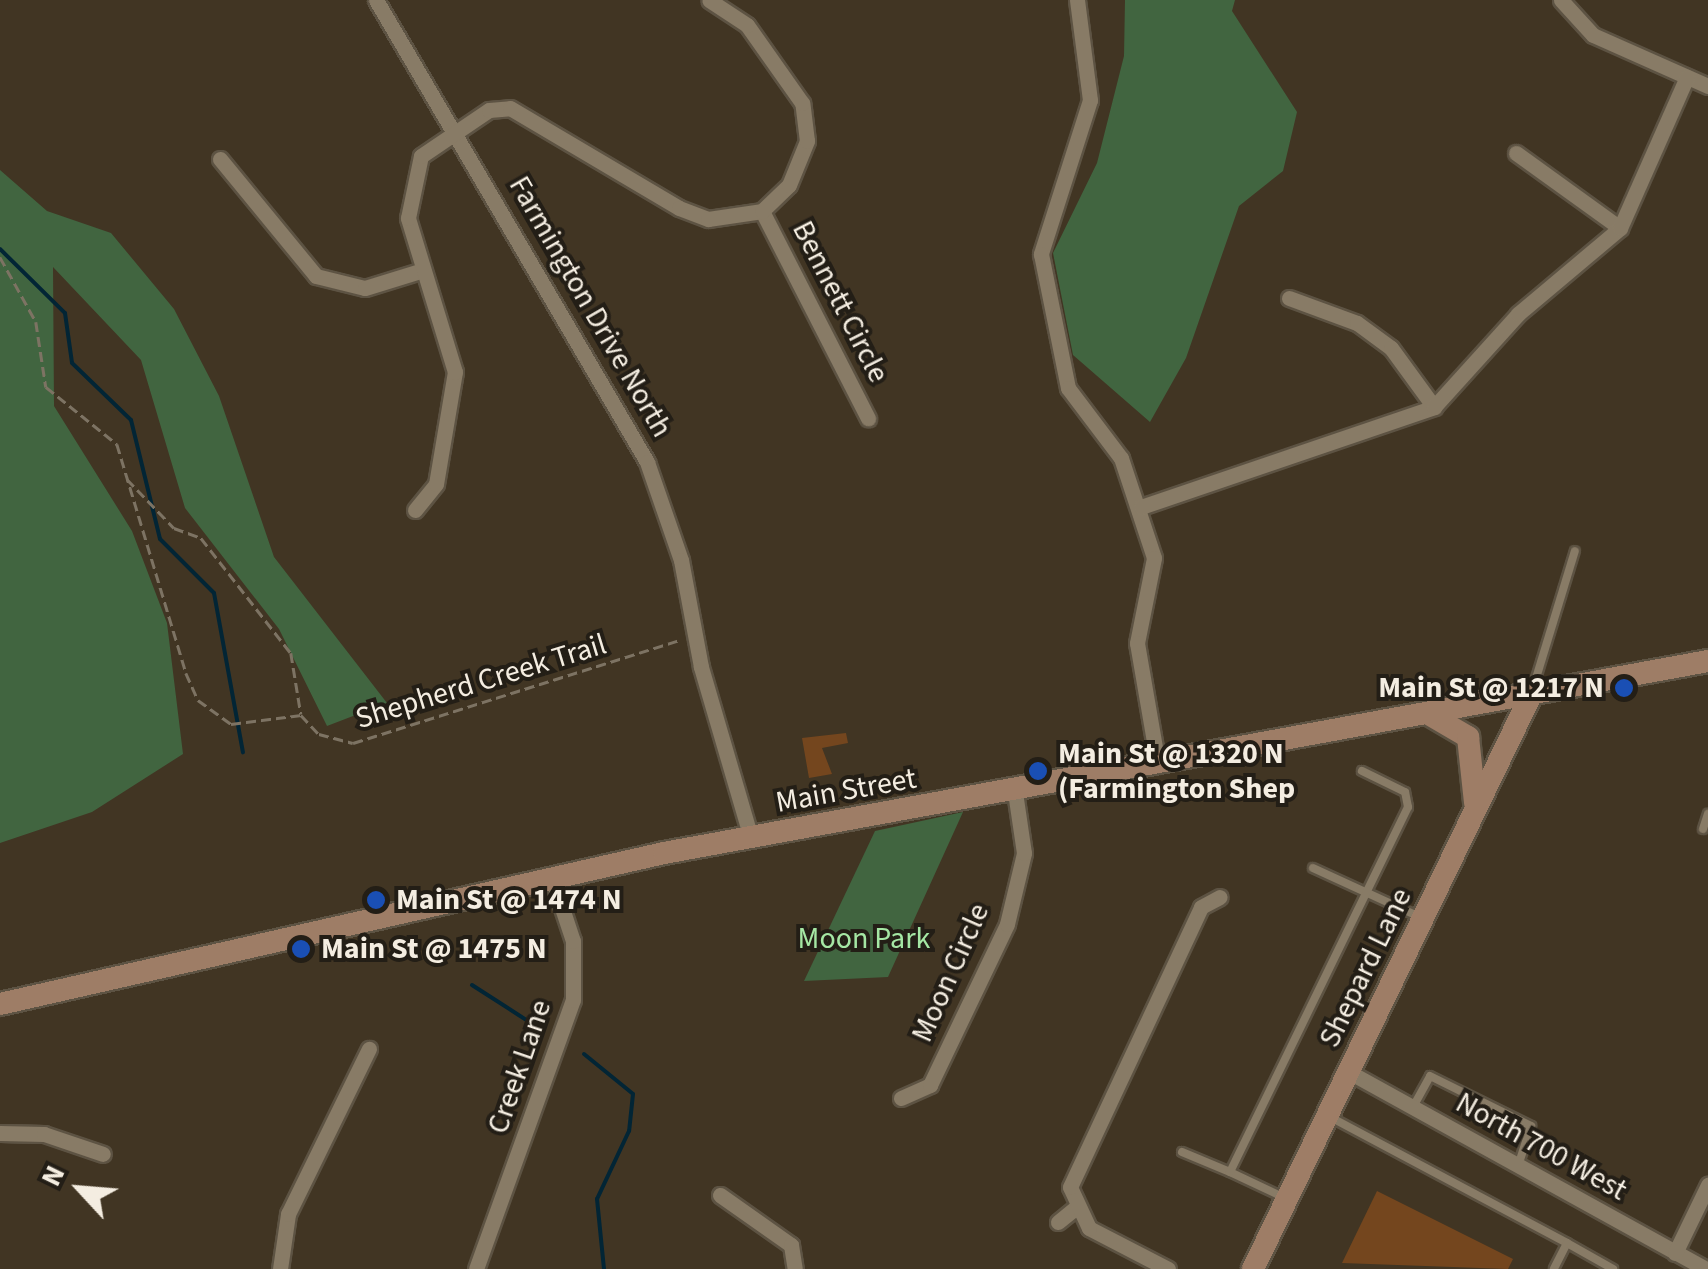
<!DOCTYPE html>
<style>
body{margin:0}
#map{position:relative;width:1708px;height:1269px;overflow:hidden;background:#413523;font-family:"Source Sans 3",sans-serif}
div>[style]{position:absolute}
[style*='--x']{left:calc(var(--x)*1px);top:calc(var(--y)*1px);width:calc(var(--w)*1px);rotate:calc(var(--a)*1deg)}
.green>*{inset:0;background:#416540}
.stream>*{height:4px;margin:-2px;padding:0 2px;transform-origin:2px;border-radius:2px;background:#022535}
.building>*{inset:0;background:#74461e}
.path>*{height:2.5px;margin-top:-1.25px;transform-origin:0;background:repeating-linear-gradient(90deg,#7d7363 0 10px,transparent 0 15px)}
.roads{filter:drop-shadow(2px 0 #5d5343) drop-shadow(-2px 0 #5d5343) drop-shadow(0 2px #5d5343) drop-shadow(0 -2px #5d5343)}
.lane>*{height:8px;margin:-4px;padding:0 4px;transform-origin:4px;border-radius:4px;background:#887b66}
.street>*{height:15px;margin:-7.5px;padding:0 7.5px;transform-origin:7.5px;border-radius:7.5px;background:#887b66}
.secondary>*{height:22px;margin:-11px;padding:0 11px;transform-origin:11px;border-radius:11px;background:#9e7d66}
.dots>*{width:28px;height:28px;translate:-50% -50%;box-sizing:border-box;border:5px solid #231e16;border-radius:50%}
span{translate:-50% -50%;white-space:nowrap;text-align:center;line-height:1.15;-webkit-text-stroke:8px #231e16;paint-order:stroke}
.street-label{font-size:30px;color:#f4ede1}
.poi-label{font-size:30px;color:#f4ede1;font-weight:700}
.right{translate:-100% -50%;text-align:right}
.left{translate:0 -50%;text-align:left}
.park-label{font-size:30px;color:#a5e7a4}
.north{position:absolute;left:30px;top:1139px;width:100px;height:100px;-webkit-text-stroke:8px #231e16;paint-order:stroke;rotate:296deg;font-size:28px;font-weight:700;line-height:40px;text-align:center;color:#f4ede1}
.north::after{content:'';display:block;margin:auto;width:35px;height:45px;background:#f4ede1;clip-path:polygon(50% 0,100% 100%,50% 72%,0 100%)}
</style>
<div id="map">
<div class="green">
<div style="clip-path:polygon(1125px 0,1235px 0,1232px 11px,1297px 112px,1283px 171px,1239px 206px,1186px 358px,1150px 422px,1073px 355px,1053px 253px,1097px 163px,1124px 56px)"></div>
<div style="clip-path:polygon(0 170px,47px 211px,111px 233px,174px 309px,219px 396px,274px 557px,387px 703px,327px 726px,279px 629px,185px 508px,141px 360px,53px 267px,54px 406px,132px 531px,167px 623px,183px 754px,92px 812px,0 843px)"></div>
<div style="clip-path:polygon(963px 812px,888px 977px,804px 981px,875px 831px)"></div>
</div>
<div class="stream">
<div style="--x:0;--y:249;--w:91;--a:44.6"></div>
<div style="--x:65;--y:313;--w:50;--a:82"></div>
<div style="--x:72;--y:363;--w:82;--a:44"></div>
<div style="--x:131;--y:420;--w:122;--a:76.3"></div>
<div style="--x:160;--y:539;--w:76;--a:45"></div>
<div style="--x:214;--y:593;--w:162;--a:79.7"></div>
<div style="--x:472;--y:985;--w:70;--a:32.8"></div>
<div style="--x:584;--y:1054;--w:63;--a:39.2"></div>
<div style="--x:633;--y:1094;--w:37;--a:96"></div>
<div style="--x:629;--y:1131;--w:75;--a:115.2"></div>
<div style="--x:597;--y:1199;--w:70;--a:84.3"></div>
</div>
<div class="building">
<div style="clip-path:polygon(846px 733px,848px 743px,822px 748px,832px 774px,809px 778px,802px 738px)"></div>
<div style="clip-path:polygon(1377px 1191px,1513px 1259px,1508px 1269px,1342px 1263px)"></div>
</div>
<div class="path">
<div style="--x:0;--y:257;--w:74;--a:61"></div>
<div style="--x:36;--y:322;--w:66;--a:81.3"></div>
<div style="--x:46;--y:387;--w:91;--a:38.8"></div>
<div style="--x:117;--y:444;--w:239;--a:73.2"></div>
<div style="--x:186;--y:673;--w:30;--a:66"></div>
<div style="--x:198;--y:700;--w:41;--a:36"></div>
<div style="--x:231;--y:724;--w:71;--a:-7.3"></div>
<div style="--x:301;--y:715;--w:26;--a:47"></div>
<div style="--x:319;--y:734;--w:35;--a:15"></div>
<div style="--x:353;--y:743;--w:343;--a:-17.5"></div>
<div style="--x:127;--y:479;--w:68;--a:46.2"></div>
<div style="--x:174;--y:528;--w:29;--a:20"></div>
<div style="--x:201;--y:538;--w:146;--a:52"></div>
<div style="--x:291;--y:653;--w:62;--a:80.7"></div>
</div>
<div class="roads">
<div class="lane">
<div style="--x:1533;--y:688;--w:143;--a:-73"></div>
<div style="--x:1703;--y:829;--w:16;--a:-72"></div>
<div style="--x:1313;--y:868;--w:115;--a:24.6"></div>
<div style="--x:1413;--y:1107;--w:35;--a:-61"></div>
<div style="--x:1430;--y:1076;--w:113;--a:26.3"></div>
<div style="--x:1531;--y:1126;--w:42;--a:108"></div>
<div style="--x:1332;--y:1118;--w:266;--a:28"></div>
<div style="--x:1567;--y:1243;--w:29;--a:117"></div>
<div style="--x:1182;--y:1152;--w:52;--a:22.6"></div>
<div style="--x:1283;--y:1197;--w:59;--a:-154.7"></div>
<div style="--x:1230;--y:1172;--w:406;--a:-64"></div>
<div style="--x:1408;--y:807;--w:15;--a:-101"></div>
<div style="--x:1405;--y:792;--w:48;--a:-154"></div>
<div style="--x:1567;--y:1243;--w:53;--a:29.5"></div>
</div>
<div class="street">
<div style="--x:376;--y:0;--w:536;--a:59.6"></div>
<div style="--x:647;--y:462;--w:104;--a:70.9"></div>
<div style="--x:681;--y:560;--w:109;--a:79.4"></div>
<div style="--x:701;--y:667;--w:178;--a:73.7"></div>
<div style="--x:1077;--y:0;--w:101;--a:82.6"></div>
<div style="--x:1090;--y:100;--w:162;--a:107.7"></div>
<div style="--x:1041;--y:254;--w:137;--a:78.6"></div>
<div style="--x:1068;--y:388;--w:88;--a:52.9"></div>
<div style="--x:1121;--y:458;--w:105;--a:71.7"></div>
<div style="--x:1154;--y:558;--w:87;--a:101.3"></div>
<div style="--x:1137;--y:643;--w:124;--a:80.2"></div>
<div style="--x:1561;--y:0;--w:47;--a:47.6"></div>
<div style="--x:1593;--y:35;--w:126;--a:23.9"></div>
<div style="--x:1516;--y:153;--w:128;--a:35.8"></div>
<div style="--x:220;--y:159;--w:151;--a:50.6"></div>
<div style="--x:316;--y:276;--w:50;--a:13.8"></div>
<div style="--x:365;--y:288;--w:61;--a:-17.2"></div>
<div style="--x:762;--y:211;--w:233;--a:62.9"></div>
<div style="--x:1289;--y:298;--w:72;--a:20.2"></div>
<div style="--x:1357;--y:323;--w:42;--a:36.3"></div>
<div style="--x:1391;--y:348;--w:73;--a:53.9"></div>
<div style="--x:1141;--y:507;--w:310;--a:-18.8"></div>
<div style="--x:1434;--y:407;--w:125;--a:-47.9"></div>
<div style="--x:1518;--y:314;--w:133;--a:-40.1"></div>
<div style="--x:1620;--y:228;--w:165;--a:-66.1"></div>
<div style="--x:415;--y:510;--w:33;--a:-51"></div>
<div style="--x:436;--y:484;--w:114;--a:-80.4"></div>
<div style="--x:455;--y:372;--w:161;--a:-107"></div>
<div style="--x:408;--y:218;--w:63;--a:-78.2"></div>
<div style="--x:421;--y:156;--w:82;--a:-34.1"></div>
<div style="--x:489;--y:110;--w:21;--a:-5"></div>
<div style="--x:510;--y:108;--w:196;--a:30.6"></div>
<div style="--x:679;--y:208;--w:31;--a:21"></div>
<div style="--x:708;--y:219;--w:55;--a:-8.4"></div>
<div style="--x:762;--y:211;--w:37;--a:-44"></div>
<div style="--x:789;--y:185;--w:48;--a:-67.8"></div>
<div style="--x:807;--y:141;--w:38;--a:-97"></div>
<div style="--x:802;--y:103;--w:95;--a:-125.2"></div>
<div style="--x:747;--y:25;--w:45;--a:-146.7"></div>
<div style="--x:1349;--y:1072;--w:408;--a:28.9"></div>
<div style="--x:901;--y:1098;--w:32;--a:-24"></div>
<div style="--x:930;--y:1085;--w:178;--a:-64.4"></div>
<div style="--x:1007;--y:924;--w:73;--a:-76.5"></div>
<div style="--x:1024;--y:853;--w:62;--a:-98.4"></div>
<div style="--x:0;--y:1133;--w:44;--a:1.3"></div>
<div style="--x:44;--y:1134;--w:62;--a:18.7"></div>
<div style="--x:720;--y:1195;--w:87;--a:35.2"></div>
<div style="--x:791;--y:1245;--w:24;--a:81"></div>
<div style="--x:1058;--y:1222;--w:22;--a:-39"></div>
<div style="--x:1675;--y:1253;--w:76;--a:-64.1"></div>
<div style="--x:280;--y:1269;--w:56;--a:-81.7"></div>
<div style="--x:288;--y:1214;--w:184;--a:-63.9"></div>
<div style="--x:476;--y:1269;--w:286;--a:-70.2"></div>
<div style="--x:573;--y:1000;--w:59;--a:-90"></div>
<div style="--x:573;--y:941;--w:66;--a:-108.4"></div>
<div style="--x:1168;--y:1269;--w:89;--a:-152.6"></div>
<div style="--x:1089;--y:1228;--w:45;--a:-114.9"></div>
<div style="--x:1070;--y:1187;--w:309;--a:-64.9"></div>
<div style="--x:1201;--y:907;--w:21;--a:-28"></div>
</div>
<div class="secondary">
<div style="--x:1427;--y:713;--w:48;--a:30.3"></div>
<div style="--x:1468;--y:737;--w:66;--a:83.9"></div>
<div style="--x:0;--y:1004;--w:681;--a:-12.81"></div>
<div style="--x:664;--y:853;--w:1062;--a:-10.42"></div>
<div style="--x:1253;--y:1269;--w:640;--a:-64.16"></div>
</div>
</div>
<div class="dots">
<div style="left:1624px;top:688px;background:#1a4fb4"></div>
<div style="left:1038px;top:771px;background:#1a4fb4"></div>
<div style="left:376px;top:900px;background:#1a4fb4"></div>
<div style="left:301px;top:949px;background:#1a4fb4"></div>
</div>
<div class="street-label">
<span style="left:840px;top:302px;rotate:63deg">Bennett Circle</span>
<span style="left:590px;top:307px;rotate:60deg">Farmington Drive North</span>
<span style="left:481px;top:682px;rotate:-17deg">Shepherd Creek Trail</span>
<span style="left:846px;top:791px;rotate:-10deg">Main Street</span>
<span style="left:1366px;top:968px;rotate:-64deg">Shepard Lane</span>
<span style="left:951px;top:973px;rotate:-66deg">Moon Circle</span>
<span style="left:520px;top:1067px;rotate:-71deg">Creek Lane</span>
<span style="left:1541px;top:1147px;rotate:29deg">North 700 West</span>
</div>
<div class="poi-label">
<span class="right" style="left:1604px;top:688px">Main St @ 1217 N</span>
<span class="left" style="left:1058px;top:771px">Main St @ 1320 N<br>(Farmington Shep</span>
<span class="left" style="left:396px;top:900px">Main St @ 1474 N</span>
<span class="left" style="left:321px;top:949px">Main St @ 1475 N</span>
</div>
<div class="park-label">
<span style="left:864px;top:939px">Moon Park</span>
</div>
<div class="north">N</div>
</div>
